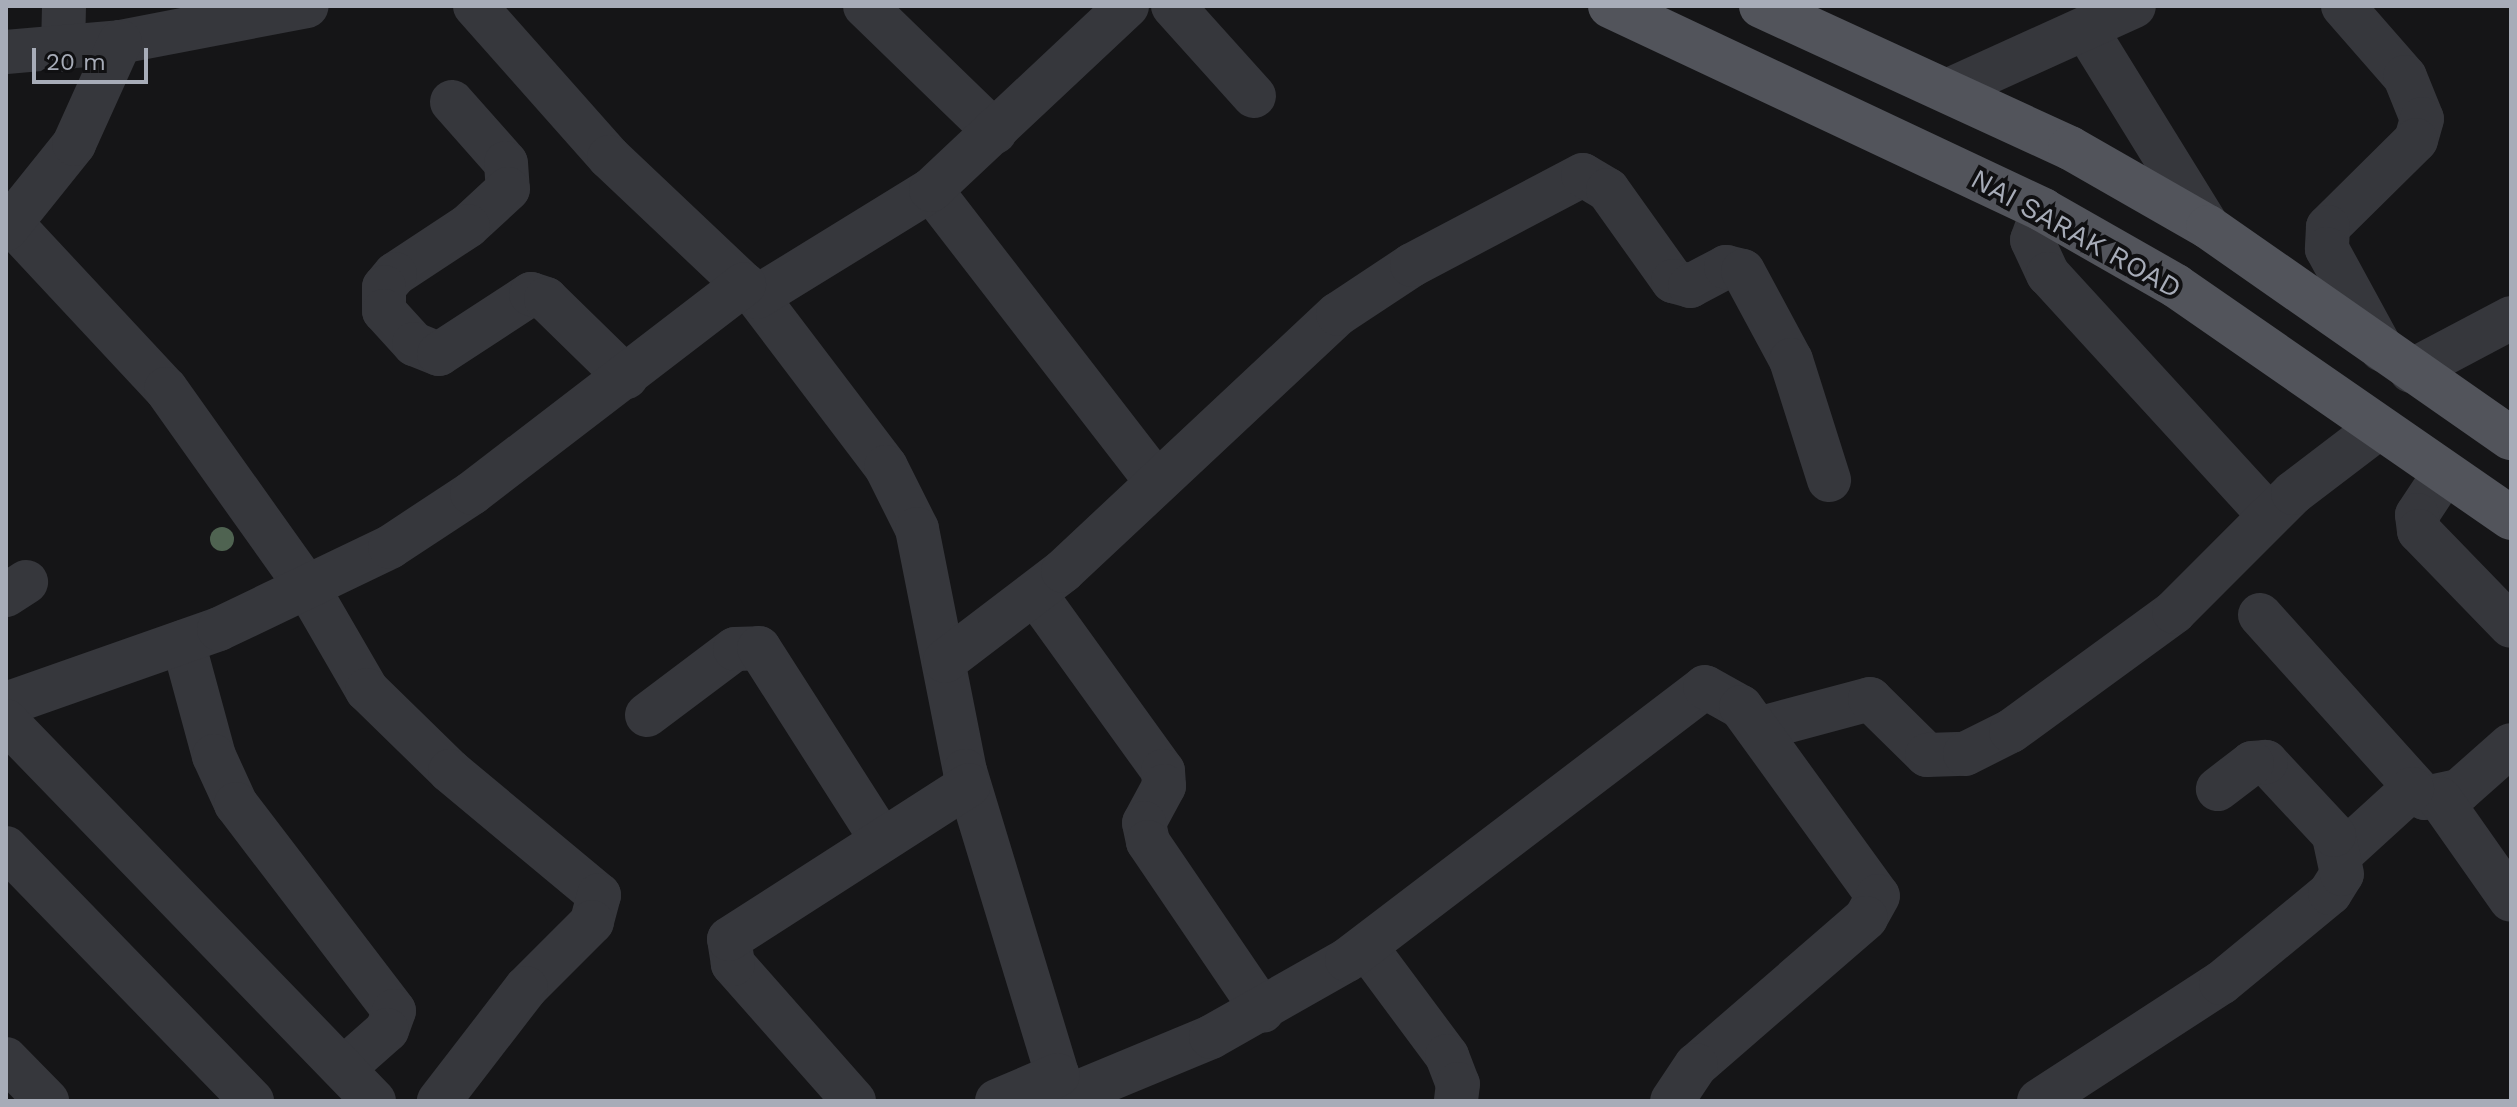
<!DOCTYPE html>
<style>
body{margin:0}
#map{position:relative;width:2517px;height:1107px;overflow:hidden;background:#151517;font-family:"Work Sans",sans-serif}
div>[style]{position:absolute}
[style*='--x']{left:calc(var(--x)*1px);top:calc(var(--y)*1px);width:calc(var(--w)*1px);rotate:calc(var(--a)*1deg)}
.minor>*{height:44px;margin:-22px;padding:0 22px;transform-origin:22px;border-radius:22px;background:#36373c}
.major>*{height:44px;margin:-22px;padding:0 22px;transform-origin:22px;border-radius:22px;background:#52545b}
.trees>*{width:24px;height:24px;margin:-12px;border-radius:50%;background:#4f6351}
span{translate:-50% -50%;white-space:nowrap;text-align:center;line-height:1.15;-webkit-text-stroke:8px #101012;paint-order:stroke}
.street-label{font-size:28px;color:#a7acb8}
.frame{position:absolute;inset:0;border:8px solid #a7acb8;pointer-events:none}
.scale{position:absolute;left:32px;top:48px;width:116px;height:36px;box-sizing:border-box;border:4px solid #a7acb8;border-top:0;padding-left:10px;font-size:24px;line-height:28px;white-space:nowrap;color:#a7acb8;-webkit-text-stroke:6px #101012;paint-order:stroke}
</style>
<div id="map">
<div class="minor">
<div style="--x:475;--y:6;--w:202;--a:48.4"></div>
<div style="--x:609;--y:157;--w:204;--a:43.4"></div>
<div style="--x:757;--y:297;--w:213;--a:52.8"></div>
<div style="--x:886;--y:467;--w:69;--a:63.4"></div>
<div style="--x:917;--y:529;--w:247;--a:78.8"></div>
<div style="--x:965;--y:771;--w:345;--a:73.1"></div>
<div style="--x:865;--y:6;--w:181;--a:44.1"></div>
<div style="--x:1173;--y:6;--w:121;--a:48"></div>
<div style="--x:2343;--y:6;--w:94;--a:48.9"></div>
<div style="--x:2405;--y:77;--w:45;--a:68"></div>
<div style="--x:2422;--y:119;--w:22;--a:106"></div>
<div style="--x:2416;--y:140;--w:124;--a:135.3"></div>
<div style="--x:2328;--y:227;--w:22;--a:93"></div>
<div style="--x:2327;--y:249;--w:115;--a:61.4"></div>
<div style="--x:2087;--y:31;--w:230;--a:58.3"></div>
<div style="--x:63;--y:50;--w:44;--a:-88.7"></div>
<div style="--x:6;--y:52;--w:114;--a:-5"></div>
<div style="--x:120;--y:42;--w:190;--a:-10.9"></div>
<div style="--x:1949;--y:90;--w:203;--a:-24.4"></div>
<div style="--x:452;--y:102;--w:81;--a:48.5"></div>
<div style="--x:506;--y:163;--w:26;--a:86"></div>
<div style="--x:508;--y:189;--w:54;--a:137.2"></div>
<div style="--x:468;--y:226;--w:87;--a:146.7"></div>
<div style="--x:395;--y:274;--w:17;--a:130"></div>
<div style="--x:384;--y:287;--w:24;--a:90"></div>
<div style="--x:384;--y:311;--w:45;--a:47.7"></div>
<div style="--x:414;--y:344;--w:27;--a:22"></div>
<div style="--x:439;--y:354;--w:110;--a:-33.1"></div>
<div style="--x:531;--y:294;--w:16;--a:18"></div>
<div style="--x:546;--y:299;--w:112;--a:44.3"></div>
<div style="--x:931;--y:190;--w:368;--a:52.3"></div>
<div style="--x:2043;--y:210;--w:32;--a:110"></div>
<div style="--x:2032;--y:240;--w:38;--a:65"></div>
<div style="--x:2048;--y:274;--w:327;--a:47.5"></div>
<div style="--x:11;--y:223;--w:227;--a:47"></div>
<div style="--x:166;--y:389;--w:247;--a:54.6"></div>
<div style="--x:309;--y:590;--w:116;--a:59.9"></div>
<div style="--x:367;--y:690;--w:116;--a:44.3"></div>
<div style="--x:450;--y:771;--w:194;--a:39.8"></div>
<div style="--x:599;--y:895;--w:28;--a:105"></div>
<div style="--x:592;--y:922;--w:93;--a:135"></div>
<div style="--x:526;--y:988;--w:143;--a:127.6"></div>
<div style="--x:6;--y:229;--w:109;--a:-51.3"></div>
<div style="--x:74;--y:144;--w:112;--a:-65.7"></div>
<div style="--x:757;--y:297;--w:204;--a:-31.6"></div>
<div style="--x:931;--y:190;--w:269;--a:-43.2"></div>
<div style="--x:2411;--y:371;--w:113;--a:-27.9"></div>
<div style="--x:2444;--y:474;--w:49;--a:123.4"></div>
<div style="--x:2417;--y:515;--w:16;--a:83"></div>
<div style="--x:2419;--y:531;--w:132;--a:45.9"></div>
<div style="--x:6;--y:595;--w:24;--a:-33"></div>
<div style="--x:1036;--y:595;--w:217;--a:54.2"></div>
<div style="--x:1163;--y:771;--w:15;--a:86"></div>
<div style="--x:1164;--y:786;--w:42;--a:118.4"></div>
<div style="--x:1144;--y:823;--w:19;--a:78"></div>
<div style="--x:1148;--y:842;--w:204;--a:55.8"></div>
<div style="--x:2260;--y:615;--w:246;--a:48"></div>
<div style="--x:2425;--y:798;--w:35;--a:-12"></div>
<div style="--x:2459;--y:791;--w:69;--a:-41.5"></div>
<div style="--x:183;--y:642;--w:118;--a:74.8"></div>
<div style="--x:214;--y:756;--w:53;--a:65.4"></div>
<div style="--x:236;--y:804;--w:260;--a:52.6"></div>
<div style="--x:394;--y:1011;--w:20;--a:110"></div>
<div style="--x:387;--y:1030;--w:57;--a:138.5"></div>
<div style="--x:945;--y:661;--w:148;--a:-37.3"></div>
<div style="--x:1063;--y:571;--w:376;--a:-43.1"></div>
<div style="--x:1338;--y:314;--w:89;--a:-33.5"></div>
<div style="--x:1412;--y:265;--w:193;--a:-27.8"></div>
<div style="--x:1583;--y:175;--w:29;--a:31"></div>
<div style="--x:1608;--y:190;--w:112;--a:54.5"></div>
<div style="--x:1673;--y:281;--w:18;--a:16"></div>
<div style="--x:1690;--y:286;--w:41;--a:-27.8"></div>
<div style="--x:1726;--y:267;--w:17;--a:13"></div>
<div style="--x:1743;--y:271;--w:101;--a:61.7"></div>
<div style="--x:1791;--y:360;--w:126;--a:72.4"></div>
<div style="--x:6;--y:704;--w:226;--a:-19.4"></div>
<div style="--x:219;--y:629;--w:190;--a:-25.6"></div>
<div style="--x:390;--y:547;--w:98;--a:-33.4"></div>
<div style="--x:472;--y:493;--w:343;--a:-37.5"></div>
<div style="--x:647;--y:715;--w:110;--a:-36.9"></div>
<div style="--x:735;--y:649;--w:24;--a:-2"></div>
<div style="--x:759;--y:648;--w:228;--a:57.4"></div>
<div style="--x:6;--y:721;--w:529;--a:45.92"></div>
<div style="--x:1758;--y:729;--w:116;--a:-15"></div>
<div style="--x:1870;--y:699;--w:80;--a:44.5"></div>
<div style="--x:1927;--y:755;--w:38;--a:-2"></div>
<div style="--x:1965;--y:754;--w:51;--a:-26.6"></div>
<div style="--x:2011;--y:731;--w:202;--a:-36.1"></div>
<div style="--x:2174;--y:612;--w:168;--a:-45"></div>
<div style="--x:2293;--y:493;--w:106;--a:-37.3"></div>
<div style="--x:2440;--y:799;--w:123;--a:54.9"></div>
<div style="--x:6;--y:848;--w:353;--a:45.8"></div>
<div style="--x:2342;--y:853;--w:95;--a:-42.4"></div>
<div style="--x:1366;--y:947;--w:136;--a:53.4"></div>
<div style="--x:1447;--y:1056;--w:30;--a:69"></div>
<div style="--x:1458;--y:1084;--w:17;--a:97"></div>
<div style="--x:6;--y:1059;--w:59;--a:45.7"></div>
<div style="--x:1064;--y:1098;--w:159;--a:-22.5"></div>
<div style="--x:1211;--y:1037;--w:156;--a:-29.5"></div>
<div style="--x:1347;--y:960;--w:450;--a:-37.3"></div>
<div style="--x:1705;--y:687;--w:41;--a:29.1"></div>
<div style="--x:1741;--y:707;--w:233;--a:54.1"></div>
<div style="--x:1878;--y:896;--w:25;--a:119"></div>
<div style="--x:1866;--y:918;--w:225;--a:139.1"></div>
<div style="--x:1696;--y:1065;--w:43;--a:123.7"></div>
<div style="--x:854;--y:1101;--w:183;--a:-131.5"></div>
<div style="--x:733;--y:964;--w:25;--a:-99"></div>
<div style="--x:729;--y:939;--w:285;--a:-32.7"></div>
<div style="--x:997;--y:1101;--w:66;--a:-23.1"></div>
<div style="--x:2039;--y:1101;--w:217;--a:-33"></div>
<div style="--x:2221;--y:983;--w:141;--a:-39.5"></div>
<div style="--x:2330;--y:893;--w:22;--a:-58"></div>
<div style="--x:2342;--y:874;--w:40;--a:-102"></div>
<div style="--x:2334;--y:835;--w:100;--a:-133"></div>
<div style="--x:2266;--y:762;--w:14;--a:176"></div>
<div style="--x:2252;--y:763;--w:43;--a:142.6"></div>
</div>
<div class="major">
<div style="--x:1610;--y:6;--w:479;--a:25.2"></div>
<div style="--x:2043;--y:210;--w:153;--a:29.7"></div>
<div style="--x:2176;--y:286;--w:407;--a:34.7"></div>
<div style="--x:1761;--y:6;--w:340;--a:24.7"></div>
<div style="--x:2070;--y:148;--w:159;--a:29.8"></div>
<div style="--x:2208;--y:227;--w:369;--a:34.9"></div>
</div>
<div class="trees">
<div style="left:222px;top:539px"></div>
</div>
<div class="street-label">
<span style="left:2076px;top:234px;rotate:29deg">NAI SARAK ROAD</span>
</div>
<div class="frame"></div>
<div class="scale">20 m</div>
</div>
